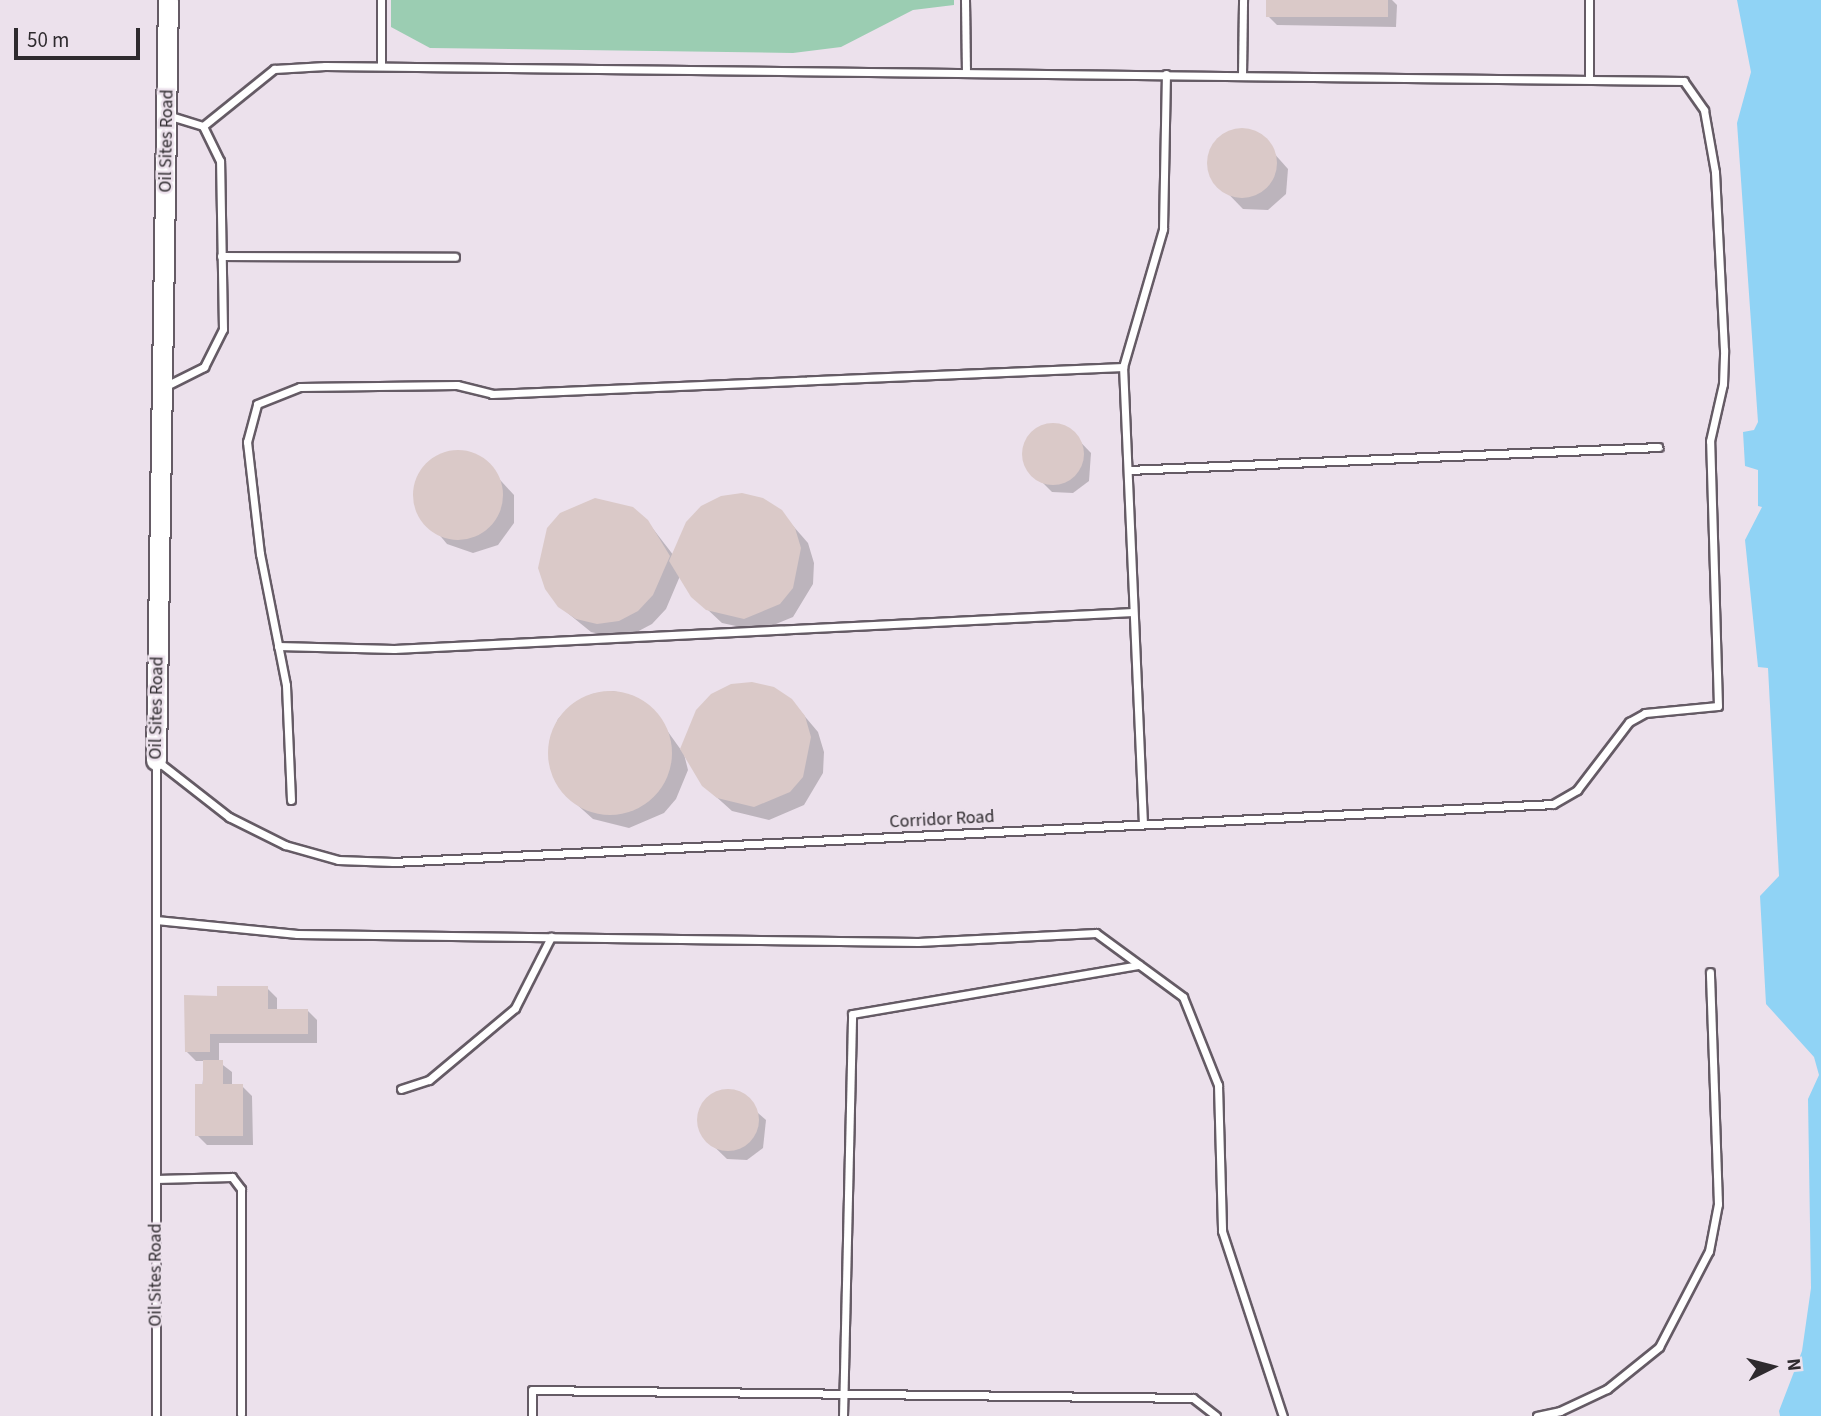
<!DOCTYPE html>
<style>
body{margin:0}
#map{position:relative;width:1821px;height:1416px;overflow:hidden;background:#ece1ec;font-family:"Source Sans 3",sans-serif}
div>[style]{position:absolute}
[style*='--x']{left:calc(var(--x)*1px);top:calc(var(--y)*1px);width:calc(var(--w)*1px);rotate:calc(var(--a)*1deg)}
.green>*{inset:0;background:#9bcdb2}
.water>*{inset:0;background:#90d3f5}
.shadow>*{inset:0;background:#0003}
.building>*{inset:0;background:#dac9c8;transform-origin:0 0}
.round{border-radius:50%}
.roads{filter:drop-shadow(2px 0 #655b65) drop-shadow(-2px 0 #655b65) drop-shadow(0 2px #655b65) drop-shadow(0 -2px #655b65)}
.lane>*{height:7px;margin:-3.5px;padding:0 3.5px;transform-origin:3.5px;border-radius:3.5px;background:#fff}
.secondary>*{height:19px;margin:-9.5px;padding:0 9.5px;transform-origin:9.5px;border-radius:9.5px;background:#fff}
span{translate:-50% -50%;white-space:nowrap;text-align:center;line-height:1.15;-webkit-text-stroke:5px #ece1ec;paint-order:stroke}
.street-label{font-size:18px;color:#2e2a2e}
.north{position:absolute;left:1737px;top:1332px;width:70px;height:70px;-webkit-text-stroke:5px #ece1ec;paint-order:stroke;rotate:84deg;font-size:19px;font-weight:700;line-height:28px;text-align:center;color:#2e2a2e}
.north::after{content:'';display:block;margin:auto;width:24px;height:32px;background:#2e2a2e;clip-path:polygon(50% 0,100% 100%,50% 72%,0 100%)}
.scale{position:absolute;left:14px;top:28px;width:126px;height:32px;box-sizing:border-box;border:4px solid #2e2a2e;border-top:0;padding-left:9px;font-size:21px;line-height:24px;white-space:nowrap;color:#2e2a2e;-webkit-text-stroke:5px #ece1ec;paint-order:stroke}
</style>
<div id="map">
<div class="green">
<div style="clip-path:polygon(391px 0,954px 0,954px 5px,913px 10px,841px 47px,793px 53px,430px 48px,391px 27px)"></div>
</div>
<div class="water">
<div style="clip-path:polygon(1737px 0,1821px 0,1821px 1416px,1780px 1416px,1779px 1411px,1802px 1351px,1811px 1288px,1808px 1099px,1819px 1075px,1814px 1057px,1766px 1004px,1760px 896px,1779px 876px,1768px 668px,1758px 667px,1745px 540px,1762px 507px,1758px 506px,1758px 470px,1745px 466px,1743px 432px,1754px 430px,1758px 422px,1737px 123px,1751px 72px)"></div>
</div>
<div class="shadow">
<div style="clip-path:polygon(1268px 0,1392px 0,1397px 5px,1396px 27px,1277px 25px,1268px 16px)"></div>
<div style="clip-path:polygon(1231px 132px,1257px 134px,1288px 169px,1286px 194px,1268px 210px,1243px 209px,1211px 176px,1211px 150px)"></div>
<div style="clip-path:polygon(1041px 427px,1068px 429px,1091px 453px,1089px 481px,1073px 493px,1052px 492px,1027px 467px,1024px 447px)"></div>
<div style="clip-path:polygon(451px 452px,480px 458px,514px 495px,514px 523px,498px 545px,473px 553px,447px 544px,417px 508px,418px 479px,426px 467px)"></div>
<div style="clip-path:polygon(780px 511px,808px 543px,814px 563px,813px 584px,793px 617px,759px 631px,722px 623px,693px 596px,680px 576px,666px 609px,652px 624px,633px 634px,612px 637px,591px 632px,559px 606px,647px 521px,674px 556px)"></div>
<div style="clip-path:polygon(613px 691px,633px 696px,651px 708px,681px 750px,791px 700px,818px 732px,824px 752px,823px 773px,804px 805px,769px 820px,732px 811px,703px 785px,684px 754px,688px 770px,676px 799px,664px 813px,629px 828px,593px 819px,564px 793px,549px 758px,550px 739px,558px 719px,573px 704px,592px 694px)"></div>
<div style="clip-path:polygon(267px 988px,277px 998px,277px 1010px,307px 1010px,317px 1020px,317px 1043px,219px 1043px,219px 1062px,232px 1072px,232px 1086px,242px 1086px,252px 1096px,253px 1145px,207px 1145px,197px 1135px,205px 1061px,196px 1061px,186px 1051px,219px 997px)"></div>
<div style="clip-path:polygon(734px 1092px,766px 1120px,763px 1148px,747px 1160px,727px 1159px,701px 1134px,699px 1114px,716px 1093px)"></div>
</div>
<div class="building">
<div style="left:1266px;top:0;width:122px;height:17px"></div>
<div class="round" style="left:1207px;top:128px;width:70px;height:70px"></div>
<div class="round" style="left:1022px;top:423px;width:62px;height:62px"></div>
<div class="round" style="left:413px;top:450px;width:90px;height:90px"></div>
<div style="clip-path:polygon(742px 493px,763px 498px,782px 510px,795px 528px,801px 548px,793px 588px,780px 604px,744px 619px,706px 610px,691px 597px,669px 561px,686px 522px,701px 506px,721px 496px)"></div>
<div style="clip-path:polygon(595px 498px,633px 507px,648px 520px,670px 556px,653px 595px,638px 611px,619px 621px,597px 624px,576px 619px,558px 607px,545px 589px,538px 568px,547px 528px,560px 513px)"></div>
<div style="clip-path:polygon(752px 682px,774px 687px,792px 699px,805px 716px,811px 737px,803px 777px,790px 792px,754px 807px,717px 798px,702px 786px,680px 749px,696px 710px,711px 694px,731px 684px)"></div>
<div class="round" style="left:548px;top:691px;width:124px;height:124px"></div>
<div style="clip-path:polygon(217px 986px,268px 986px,268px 1009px,308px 1009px,308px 1034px,210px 1034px,210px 1052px,185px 1052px,184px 995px,217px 996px)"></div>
<div style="clip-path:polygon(203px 1060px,223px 1060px,223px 1084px,243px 1084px,243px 1136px,195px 1136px,195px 1084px,203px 1084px)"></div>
<div class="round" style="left:697px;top:1089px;width:62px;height:62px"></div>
</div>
<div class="roads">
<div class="lane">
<div style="--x:965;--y:0;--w:72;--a:89.2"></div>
<div style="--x:381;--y:66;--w:66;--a:-90"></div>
<div style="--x:1242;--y:75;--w:75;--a:-89.2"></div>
<div style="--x:1589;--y:78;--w:78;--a:-90"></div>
<div style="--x:221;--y:256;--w:234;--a:0.2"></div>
<div style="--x:164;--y:387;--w:45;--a:-26.6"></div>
<div style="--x:204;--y:367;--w:42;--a:-63.4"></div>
<div style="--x:223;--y:329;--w:168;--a:-91"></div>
<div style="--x:220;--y:161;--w:39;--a:-116"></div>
<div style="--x:203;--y:126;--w:37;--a:-163"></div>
<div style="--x:1128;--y:470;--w:531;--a:-2.48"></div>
<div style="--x:278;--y:646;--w:116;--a:1.5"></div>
<div style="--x:394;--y:649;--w:740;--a:-2.87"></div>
<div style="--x:156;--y:760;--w:93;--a:38"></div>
<div style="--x:229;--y:817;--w:63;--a:26.6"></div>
<div style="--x:285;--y:845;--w:55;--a:15.8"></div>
<div style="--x:338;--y:860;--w:55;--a:2.1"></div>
<div style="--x:393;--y:862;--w:1161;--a:-2.86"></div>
<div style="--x:1553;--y:804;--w:28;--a:-30"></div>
<div style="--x:1577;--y:790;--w:86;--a:-52.6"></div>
<div style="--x:1629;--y:722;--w:18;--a:-29"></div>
<div style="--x:1645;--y:713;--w:73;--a:-5.5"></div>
<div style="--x:1718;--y:706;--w:265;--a:-91.7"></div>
<div style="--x:1710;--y:441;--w:58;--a:-77.2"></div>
<div style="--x:1723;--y:384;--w:34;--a:-88"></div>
<div style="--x:1724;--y:350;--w:178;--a:-92.9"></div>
<div style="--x:1715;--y:172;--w:63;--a:-100.1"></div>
<div style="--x:1704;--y:110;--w:35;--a:-125"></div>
<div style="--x:1684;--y:81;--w:1359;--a:-179.37"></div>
<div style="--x:325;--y:66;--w:51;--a:176.6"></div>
<div style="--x:274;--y:69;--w:91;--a:141.2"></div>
<div style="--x:291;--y:800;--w:115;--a:-92.5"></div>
<div style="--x:286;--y:685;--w:134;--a:-101.2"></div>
<div style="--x:260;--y:554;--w:113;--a:-96.6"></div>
<div style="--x:247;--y:442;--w:39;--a:-75"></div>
<div style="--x:257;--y:404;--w:46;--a:-21.6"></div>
<div style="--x:300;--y:387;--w:157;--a:-0.7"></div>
<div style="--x:457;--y:385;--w:36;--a:14"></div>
<div style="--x:492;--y:394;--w:632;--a:-2.45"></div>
<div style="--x:1143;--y:824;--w:457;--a:-92.5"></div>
<div style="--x:1123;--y:367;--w:144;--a:-73.8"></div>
<div style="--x:1163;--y:229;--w:155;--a:-88.9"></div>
<div style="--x:156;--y:920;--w:142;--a:5.7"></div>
<div style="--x:297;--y:934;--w:621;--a:0.74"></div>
<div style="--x:918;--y:942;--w:178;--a:-2.9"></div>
<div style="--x:1096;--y:933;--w:108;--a:36.3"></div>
<div style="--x:1183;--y:997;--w:95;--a:68.3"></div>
<div style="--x:1218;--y:1085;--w:146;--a:88.4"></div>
<div style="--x:1222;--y:1231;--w:195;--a:71.8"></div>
<div style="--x:401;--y:1089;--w:29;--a:-18"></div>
<div style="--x:429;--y:1080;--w:112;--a:-39.9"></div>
<div style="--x:515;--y:1008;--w:80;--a:-63.1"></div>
<div style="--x:156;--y:1179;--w:76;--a:-1.5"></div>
<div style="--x:232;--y:1177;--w:15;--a:53"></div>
<div style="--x:241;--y:1189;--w:225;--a:90"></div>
<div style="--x:156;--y:1416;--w:656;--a:-90"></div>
<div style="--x:532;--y:1416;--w:26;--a:-90"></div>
<div style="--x:532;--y:1390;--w:661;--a:0.69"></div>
<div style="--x:1193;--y:1398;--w:29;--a:38"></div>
<div style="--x:843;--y:1416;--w:402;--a:-88.7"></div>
<div style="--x:852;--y:1014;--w:291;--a:-9.7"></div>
<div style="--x:1537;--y:1416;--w:24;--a:-12"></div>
<div style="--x:1560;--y:1411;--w:52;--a:-25.1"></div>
<div style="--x:1607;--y:1389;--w:67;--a:-38.9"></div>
<div style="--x:1659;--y:1347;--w:108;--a:-62.5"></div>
<div style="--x:1709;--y:1251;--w:48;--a:-79.2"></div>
<div style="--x:1718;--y:1204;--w:232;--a:-92"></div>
</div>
<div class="secondary">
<div style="--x:156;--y:760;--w:760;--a:-89.1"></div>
</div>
</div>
<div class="street-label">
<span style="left:167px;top:141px;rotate:-89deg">Oil Sites Road</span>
<span style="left:157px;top:708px;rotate:-89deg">Oil Sites Road</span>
<span style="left:942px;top:820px;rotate:-3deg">Corridor Road</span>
<span style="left:156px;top:1275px;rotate:-90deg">Oil Sites Road</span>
</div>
<div class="north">N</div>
<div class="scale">50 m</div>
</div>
